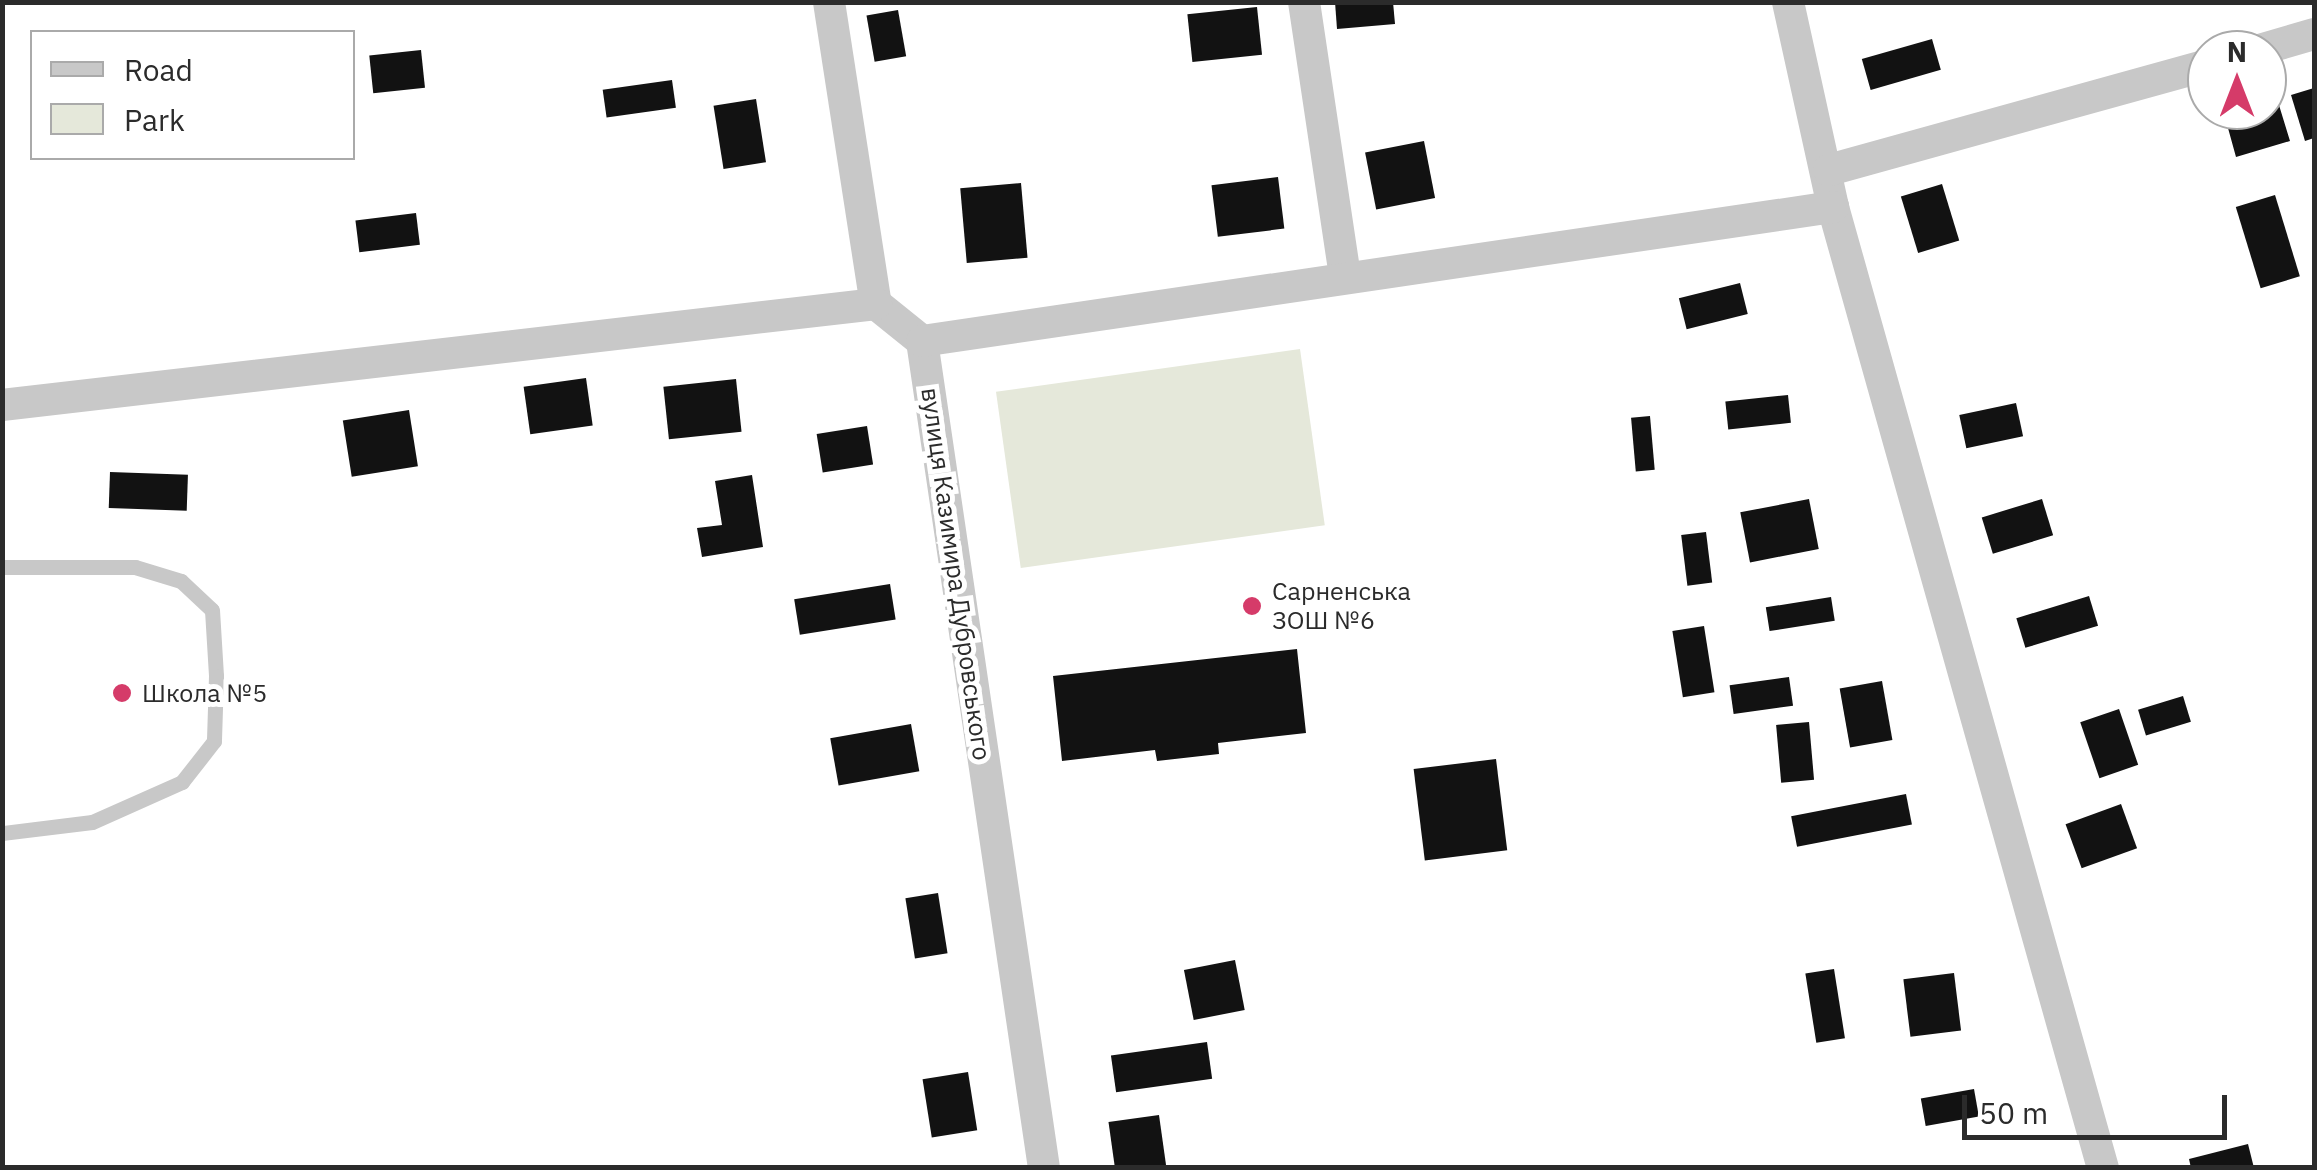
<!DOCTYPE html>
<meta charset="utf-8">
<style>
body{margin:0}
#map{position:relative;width:2317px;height:1170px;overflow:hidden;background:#fff;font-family:"IBM Plex Sans",sans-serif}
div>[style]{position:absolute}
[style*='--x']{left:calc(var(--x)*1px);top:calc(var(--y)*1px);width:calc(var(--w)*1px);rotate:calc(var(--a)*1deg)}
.green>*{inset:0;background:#e5e8da;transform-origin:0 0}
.building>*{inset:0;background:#121212;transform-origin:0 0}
.lane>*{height:15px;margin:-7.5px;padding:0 7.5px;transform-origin:7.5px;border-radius:7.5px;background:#c8c8c8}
.street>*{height:32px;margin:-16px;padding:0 16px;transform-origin:16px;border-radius:16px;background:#c8c8c8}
.dots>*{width:28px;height:28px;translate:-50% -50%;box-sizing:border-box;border:5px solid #fff;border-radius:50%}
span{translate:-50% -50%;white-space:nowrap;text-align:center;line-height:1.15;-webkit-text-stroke:10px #fff;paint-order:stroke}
.street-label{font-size:25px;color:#2b2b2b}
.poi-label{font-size:25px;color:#2b2b2b}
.left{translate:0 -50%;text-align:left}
.frame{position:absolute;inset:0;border:5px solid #2b2b2b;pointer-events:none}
.legend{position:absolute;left:30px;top:30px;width:325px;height:130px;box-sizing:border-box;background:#fff;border:2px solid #aaa;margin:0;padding:12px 18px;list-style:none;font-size:30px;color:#2b2b2b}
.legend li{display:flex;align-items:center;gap:20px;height:50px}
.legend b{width:50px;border:2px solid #aaa}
.north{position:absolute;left:2187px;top:30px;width:100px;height:100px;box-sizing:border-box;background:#fff;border:2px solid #aaa;border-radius:50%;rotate:0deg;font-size:28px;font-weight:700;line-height:40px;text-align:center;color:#2b2b2b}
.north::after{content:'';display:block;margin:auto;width:35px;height:45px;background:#d53b69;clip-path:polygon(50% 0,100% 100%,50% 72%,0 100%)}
.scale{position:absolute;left:1962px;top:1095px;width:265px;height:45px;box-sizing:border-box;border:5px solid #2b2b2b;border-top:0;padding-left:12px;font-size:30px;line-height:35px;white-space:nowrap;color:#2b2b2b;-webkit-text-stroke:8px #fff;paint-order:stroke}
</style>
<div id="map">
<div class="green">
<div style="left:1300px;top:349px;width:178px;height:307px;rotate:82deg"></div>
</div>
<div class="building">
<div style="clip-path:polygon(1335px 2px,1393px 2px,1395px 24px,1337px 29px)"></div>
<div style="left:1257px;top:7px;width:48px;height:70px;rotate:84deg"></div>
<div style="left:898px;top:10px;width:47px;height:32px;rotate:80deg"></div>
<div style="left:1932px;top:39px;width:32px;height:73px;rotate:74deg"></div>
<div style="left:421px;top:50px;width:38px;height:52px;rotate:84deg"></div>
<div style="clip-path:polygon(2271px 79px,2290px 141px,2236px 157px,2223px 110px,2267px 110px)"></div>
<div style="left:672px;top:80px;width:28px;height:70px;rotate:82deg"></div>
<div style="clip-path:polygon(2314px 88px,2314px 138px,2305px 141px,2291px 95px)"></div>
<div style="left:756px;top:99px;width:64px;height:43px;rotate:81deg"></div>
<div style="left:1424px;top:141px;width:58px;height:60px;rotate:79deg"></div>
<div style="left:1278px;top:177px;width:52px;height:67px;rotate:83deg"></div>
<div style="left:1021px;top:183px;width:75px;height:61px;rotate:85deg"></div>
<div style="left:1942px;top:184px;width:59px;height:43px;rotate:73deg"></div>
<div style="left:2275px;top:195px;width:85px;height:41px;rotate:73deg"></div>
<div style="left:416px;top:213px;width:32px;height:61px;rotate:83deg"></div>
<div style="left:1740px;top:283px;width:32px;height:63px;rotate:76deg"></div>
<div style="left:586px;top:378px;width:48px;height:63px;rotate:82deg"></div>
<div style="left:736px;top:379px;width:53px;height:73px;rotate:84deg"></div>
<div style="left:1788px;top:395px;width:28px;height:63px;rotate:84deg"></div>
<div style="left:2016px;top:403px;width:34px;height:58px;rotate:78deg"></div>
<div style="left:409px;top:410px;width:57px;height:67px;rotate:81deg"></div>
<div style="left:1650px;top:416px;width:54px;height:19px;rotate:85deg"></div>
<div style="left:867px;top:426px;width:39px;height:51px;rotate:81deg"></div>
<div style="left:110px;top:472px;width:78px;height:36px;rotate:2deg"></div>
<div style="clip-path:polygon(752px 475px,763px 547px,702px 557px,697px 528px,722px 525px,715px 481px)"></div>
<div style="left:1809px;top:499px;width:51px;height:70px;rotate:79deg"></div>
<div style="left:2042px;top:499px;width:38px;height:63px;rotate:73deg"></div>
<div style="left:1706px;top:532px;width:51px;height:25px;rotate:83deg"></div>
<div style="left:890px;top:584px;width:36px;height:97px;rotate:81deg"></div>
<div style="left:2089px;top:596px;width:31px;height:76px;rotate:73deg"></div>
<div style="left:1831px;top:597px;width:24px;height:66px;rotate:81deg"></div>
<div style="left:1704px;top:626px;width:67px;height:32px;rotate:81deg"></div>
<div style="clip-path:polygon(1297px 649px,1306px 733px,1218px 743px,1219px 754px,1157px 761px,1155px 750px,1062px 761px,1053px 676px)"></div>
<div style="left:1789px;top:677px;width:29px;height:60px;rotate:82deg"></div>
<div style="left:1882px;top:681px;width:60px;height:43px;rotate:80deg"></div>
<div style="left:2183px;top:696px;width:27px;height:47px;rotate:73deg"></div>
<div style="left:2119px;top:709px;width:59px;height:41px;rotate:71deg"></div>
<div style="left:1809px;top:722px;width:58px;height:33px;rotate:85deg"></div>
<div style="left:911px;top:724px;width:48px;height:82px;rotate:80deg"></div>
<div style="left:1496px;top:759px;width:92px;height:83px;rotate:83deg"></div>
<div style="left:1906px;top:794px;width:31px;height:117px;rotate:79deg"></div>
<div style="left:2121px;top:804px;width:47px;height:59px;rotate:70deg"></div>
<div style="left:938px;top:893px;width:61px;height:33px;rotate:81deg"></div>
<div style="left:1235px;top:960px;width:51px;height:52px;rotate:79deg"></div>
<div style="left:1834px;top:969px;width:70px;height:29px;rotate:81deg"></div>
<div style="left:1954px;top:973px;width:58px;height:51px;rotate:83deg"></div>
<div style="left:1207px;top:1042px;width:37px;height:97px;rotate:82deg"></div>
<div style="left:968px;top:1072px;width:59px;height:46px;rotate:81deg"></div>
<div style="left:1974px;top:1089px;width:28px;height:54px;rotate:80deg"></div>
<div style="left:1159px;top:1115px;width:53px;height:51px;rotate:82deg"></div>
<div style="clip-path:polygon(2248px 1144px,2254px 1168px,2191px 1168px,2189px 1159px)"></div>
</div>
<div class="lane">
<div style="--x:2;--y:567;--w:133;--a:0"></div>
<div style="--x:135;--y:567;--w:48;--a:16.9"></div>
<div style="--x:181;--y:581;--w:42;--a:43.1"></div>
<div style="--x:212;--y:610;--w:66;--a:86.5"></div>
<div style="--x:216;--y:676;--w:65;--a:91.8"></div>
<div style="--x:214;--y:741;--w:52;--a:128"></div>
<div style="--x:182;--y:782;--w:98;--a:156"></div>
<div style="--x:92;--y:822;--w:91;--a:173"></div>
</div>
<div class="street">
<div style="--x:829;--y:2;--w:306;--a:81.2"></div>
<div style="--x:876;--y:304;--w:59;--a:38.8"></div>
<div style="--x:922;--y:341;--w:836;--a:81.61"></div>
<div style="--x:1304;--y:2;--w:278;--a:81.5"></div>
<div style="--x:1788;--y:2;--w:210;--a:77.6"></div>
<div style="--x:1833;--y:207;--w:998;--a:74.31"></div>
<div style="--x:2259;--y:50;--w:57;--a:-16.2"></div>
<div style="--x:1829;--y:170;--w:392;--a:-15.5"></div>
<div style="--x:922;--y:341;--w:921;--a:-8.37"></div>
<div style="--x:2;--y:405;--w:880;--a:-6.59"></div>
</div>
<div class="dots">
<div style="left:1252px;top:606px;background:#d53b69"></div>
<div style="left:122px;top:693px;background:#d53b69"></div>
</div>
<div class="street-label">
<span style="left:956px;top:574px;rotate:82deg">вулиця Казимира Дубровського</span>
</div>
<div class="poi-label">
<span class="left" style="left:1272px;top:606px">Сарненська<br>ЗОШ №6</span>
<span class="left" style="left:142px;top:693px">Школа №5</span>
</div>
<div class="frame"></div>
<ul class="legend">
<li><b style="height:12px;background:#c8c8c8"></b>Road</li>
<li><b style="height:28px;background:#e5e8da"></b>Park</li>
</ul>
<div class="north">N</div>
<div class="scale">50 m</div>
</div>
